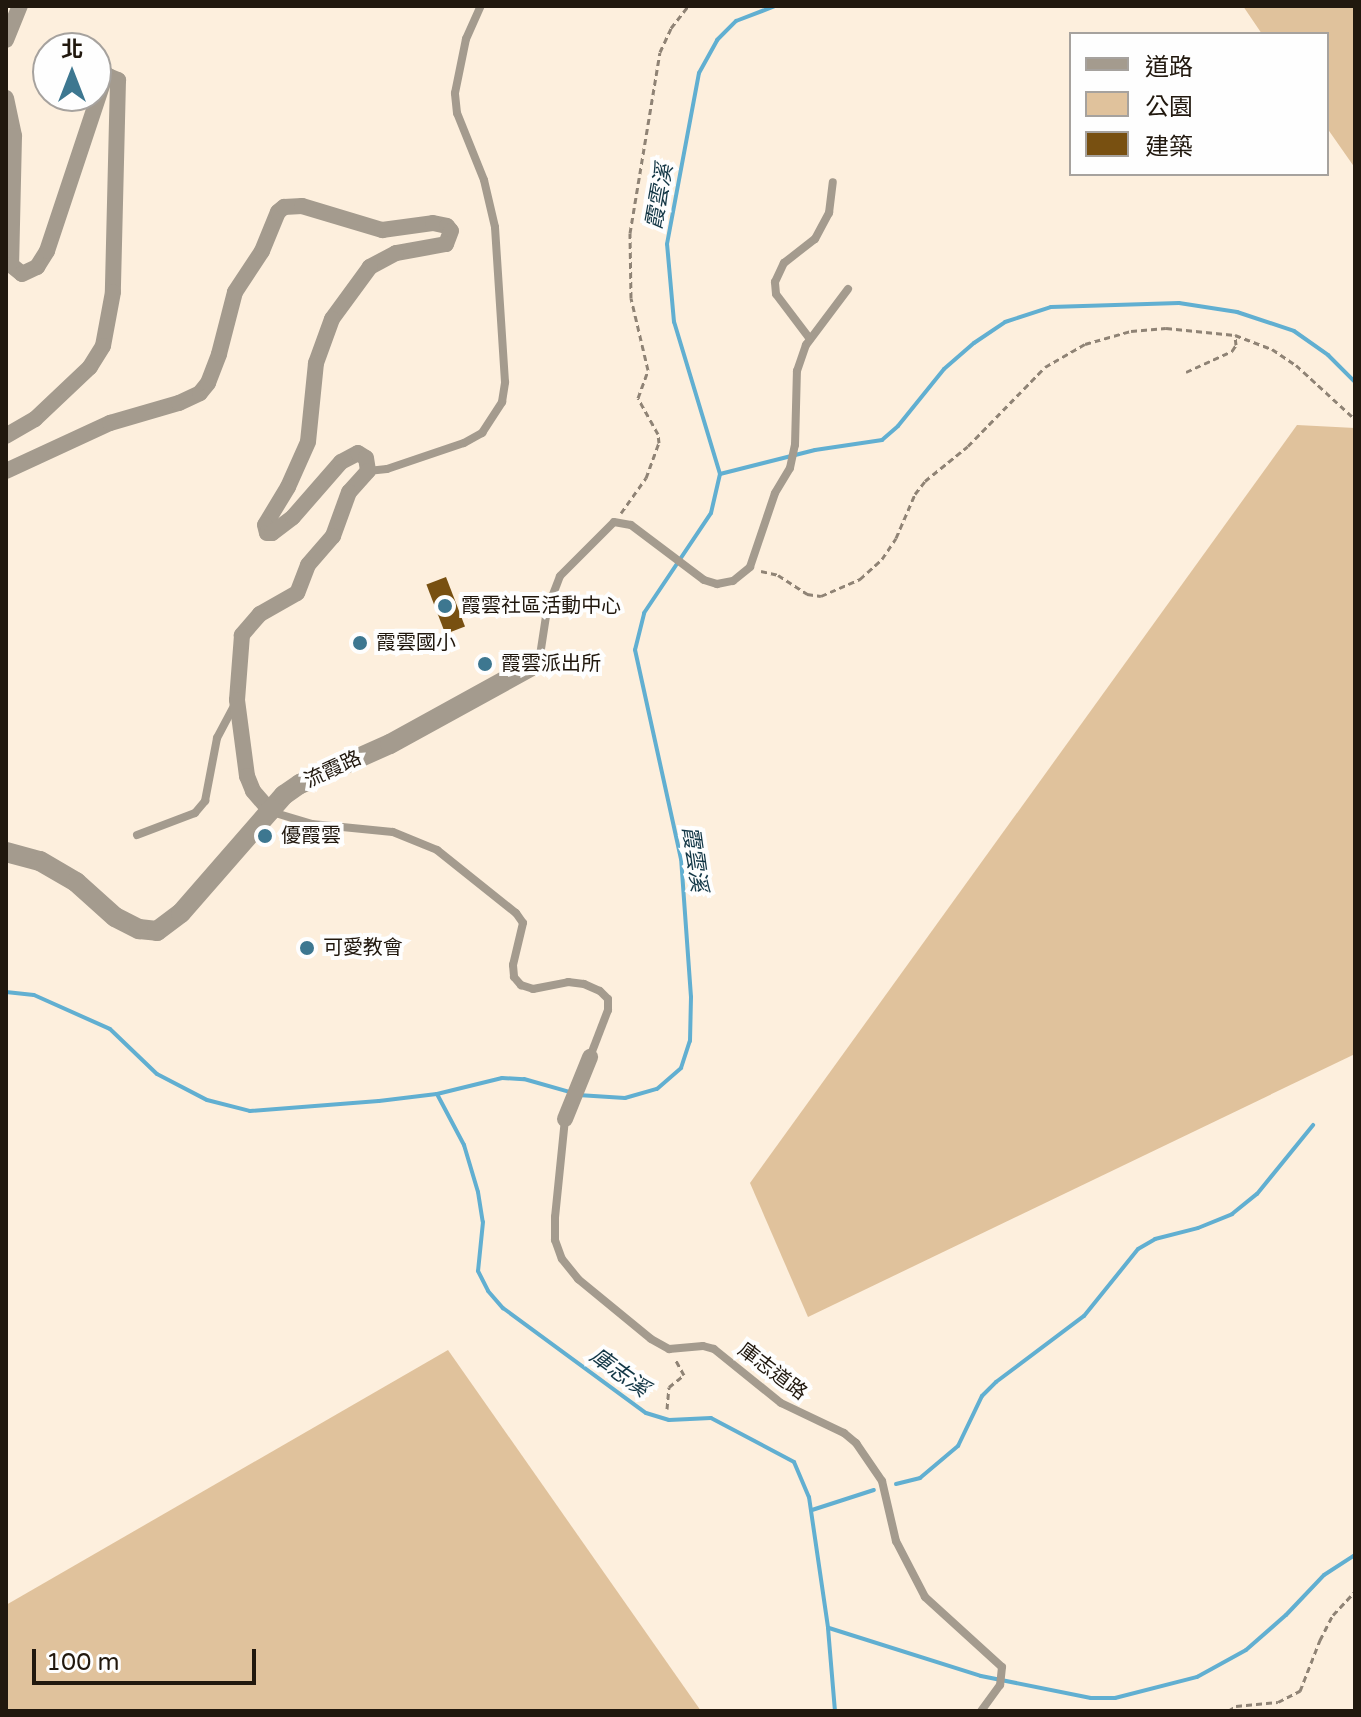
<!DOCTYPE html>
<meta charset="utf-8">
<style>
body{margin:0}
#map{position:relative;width:1361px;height:1717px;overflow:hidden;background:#fdefdd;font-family:"Varela Round","Noto Sans TC",sans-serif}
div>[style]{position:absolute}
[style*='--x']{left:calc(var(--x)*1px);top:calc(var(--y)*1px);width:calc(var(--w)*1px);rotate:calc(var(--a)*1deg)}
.green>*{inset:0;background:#e0c29c}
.stream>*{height:4px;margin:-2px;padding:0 2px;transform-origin:2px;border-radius:2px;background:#61afd1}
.building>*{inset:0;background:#785011;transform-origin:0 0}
.path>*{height:3px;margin-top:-1.5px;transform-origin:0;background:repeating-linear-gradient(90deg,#8f8375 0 6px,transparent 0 10px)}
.service>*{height:8px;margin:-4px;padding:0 4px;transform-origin:4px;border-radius:4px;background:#a49b8e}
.minor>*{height:16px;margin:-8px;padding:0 8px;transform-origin:8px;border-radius:8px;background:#a49b8e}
.tertiary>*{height:20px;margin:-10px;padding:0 10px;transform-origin:10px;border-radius:10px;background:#a49b8e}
.dots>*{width:22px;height:22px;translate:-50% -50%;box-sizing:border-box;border:4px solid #fefefe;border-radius:50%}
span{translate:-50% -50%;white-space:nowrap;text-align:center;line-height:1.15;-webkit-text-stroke:8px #fefefe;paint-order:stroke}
.poi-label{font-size:20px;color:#21180e}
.left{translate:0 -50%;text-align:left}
.street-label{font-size:20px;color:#21180e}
.water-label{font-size:22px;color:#123645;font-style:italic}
.frame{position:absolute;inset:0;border:8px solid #21180e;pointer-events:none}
.legend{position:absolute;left:1069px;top:32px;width:260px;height:144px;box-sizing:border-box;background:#fefefe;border:2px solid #a6a29e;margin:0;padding:10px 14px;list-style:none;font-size:24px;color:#21180e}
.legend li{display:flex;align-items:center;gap:16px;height:40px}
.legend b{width:40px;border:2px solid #a6a29e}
.north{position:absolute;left:32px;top:32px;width:80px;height:80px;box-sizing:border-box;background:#fefefe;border:2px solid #a6a29e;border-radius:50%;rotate:0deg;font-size:22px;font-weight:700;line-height:32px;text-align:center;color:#21180e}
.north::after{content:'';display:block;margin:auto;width:28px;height:36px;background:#3d7790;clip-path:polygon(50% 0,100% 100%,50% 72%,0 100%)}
.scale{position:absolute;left:32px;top:1649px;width:224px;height:36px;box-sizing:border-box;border:4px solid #21180e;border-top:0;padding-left:10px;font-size:24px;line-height:28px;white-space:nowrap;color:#21180e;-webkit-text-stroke:6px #fefefe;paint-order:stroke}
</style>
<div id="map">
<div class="green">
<div style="clip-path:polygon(1243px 6px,1355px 6px,1355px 168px,1327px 128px,1327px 34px,1262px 34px)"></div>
<div style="clip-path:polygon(1297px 425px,1355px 428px,1355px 1054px,808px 1317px,750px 1183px)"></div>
<div style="clip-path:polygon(448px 1350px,701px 1711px,6px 1711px,6px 1605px)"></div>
</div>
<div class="stream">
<div style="--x:720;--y:474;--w:98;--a:-14.2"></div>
<div style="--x:815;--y:450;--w:68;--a:-8.5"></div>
<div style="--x:882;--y:440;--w:21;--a:-41"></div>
<div style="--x:898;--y:426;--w:73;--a:-51.1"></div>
<div style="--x:944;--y:369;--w:40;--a:-41"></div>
<div style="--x:974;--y:343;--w:37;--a:-34"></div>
<div style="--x:1005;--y:322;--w:48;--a:-18.1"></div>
<div style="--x:1051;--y:307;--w:128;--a:-1.8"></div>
<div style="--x:1179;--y:303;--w:59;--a:8.8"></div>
<div style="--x:1237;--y:312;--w:60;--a:18.4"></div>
<div style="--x:1294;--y:331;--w:42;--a:35.2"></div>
<div style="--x:1328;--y:355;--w:38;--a:45"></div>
<div style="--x:6;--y:992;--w:28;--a:6"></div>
<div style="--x:34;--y:995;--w:83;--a:24.1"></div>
<div style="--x:110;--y:1029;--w:65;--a:43.8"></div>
<div style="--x:157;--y:1074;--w:56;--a:27.5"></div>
<div style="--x:207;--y:1100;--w:44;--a:14.3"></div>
<div style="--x:250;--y:1111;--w:129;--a:-4.4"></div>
<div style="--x:379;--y:1101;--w:58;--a:-6.9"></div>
<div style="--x:437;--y:1094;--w:67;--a:-13.8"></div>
<div style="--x:502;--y:1078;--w:22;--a:3"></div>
<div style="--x:524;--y:1079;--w:48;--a:15.8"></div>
<div style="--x:437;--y:1094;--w:58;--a:62.1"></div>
<div style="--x:464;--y:1145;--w:49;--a:73.4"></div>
<div style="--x:478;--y:1192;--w:30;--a:81"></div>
<div style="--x:483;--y:1222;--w:49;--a:95.8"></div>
<div style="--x:478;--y:1271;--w:22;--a:63"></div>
<div style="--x:488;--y:1291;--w:23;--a:49"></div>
<div style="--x:503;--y:1308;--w:177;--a:36.3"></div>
<div style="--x:646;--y:1413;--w:24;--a:17"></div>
<div style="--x:669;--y:1420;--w:42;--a:-2.7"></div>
<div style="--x:711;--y:1418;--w:94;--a:27.9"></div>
<div style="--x:794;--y:1462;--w:38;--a:67"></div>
<div style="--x:809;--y:1497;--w:132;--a:81.7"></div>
<div style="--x:828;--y:1628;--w:83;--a:85.2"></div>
<div style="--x:578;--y:1095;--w:47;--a:3.7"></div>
<div style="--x:625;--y:1098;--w:33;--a:-16"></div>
<div style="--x:657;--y:1089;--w:32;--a:-41"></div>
<div style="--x:681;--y:1068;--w:28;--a:-72"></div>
<div style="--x:690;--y:1041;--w:44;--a:-88.7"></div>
<div style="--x:691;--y:997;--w:138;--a:-94.1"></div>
<div style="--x:681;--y:859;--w:214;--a:-102.4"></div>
<div style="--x:635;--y:650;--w:38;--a:-76"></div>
<div style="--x:644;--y:613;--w:120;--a:-56.2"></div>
<div style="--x:711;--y:513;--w:40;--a:-77"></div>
<div style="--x:720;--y:474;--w:159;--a:-106.8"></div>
<div style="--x:674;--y:322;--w:78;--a:-95.1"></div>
<div style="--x:667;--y:244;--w:174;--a:-79.4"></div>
<div style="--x:699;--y:73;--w:38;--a:-61"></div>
<div style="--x:717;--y:40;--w:27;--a:-45"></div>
<div style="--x:736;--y:21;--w:42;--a:-21"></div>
<div style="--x:896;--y:1484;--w:25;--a:-14"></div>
<div style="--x:920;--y:1478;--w:50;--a:-40.1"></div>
<div style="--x:958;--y:1446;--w:55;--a:-64.4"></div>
<div style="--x:982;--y:1396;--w:20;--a:-45"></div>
<div style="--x:996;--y:1382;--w:110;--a:-36.9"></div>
<div style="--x:1084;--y:1316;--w:86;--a:-51.1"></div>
<div style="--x:1138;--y:1249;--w:20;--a:-30"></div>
<div style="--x:1155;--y:1239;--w:44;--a:-14.3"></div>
<div style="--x:1198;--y:1228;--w:37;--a:-22"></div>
<div style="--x:1232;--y:1214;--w:32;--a:-39"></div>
<div style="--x:1257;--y:1194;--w:89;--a:-50.9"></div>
<div style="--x:812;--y:1510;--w:65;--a:-17.9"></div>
<div style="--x:829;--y:1628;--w:159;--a:17.5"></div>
<div style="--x:981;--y:1676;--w:112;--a:11.3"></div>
<div style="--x:1091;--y:1698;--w:24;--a:0"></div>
<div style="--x:1115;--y:1698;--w:85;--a:-14.4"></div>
<div style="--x:1197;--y:1677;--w:56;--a:-28.9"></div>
<div style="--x:1246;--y:1650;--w:53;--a:-41.2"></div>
<div style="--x:1286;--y:1615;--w:55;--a:-46.5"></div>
<div style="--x:1324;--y:1575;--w:37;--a:-33"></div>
</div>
<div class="building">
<div style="left:446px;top:577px;width:53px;height:21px;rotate:69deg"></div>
</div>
<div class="path">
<div style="--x:1186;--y:372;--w:51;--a:-24.5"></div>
<div style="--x:1232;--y:351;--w:7;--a:-56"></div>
<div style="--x:1236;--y:345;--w:10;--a:-96"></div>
<div style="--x:621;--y:513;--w:43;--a:-54.5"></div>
<div style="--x:646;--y:478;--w:37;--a:-70"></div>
<div style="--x:659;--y:443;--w:9;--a:-96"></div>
<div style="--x:658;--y:434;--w:41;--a:-119.1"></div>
<div style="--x:638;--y:398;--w:30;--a:-70"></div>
<div style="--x:648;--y:370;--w:74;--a:-103.3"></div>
<div style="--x:631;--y:298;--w:65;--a:-90.9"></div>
<div style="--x:630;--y:233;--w:183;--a:-80.6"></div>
<div style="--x:660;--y:52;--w:26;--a:-65"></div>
<div style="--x:671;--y:28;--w:28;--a:-52"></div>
<div style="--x:761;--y:571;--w:17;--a:13"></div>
<div style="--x:778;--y:575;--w:35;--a:33"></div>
<div style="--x:807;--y:594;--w:14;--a:8"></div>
<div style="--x:821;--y:596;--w:43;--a:-23.6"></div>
<div style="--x:860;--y:579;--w:30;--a:-42"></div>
<div style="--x:882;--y:559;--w:25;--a:-56"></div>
<div style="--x:896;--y:538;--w:48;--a:-66.6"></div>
<div style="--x:915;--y:494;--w:16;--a:-52"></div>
<div style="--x:925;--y:481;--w:55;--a:-39.1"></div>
<div style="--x:968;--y:446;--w:110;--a:-45.7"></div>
<div style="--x:1045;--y:367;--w:46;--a:-29.9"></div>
<div style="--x:1085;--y:344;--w:48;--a:-15.8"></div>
<div style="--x:1131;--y:331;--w:35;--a:-5"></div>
<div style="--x:1166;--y:328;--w:69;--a:5.8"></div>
<div style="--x:1235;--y:335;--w:40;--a:21"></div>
<div style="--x:1272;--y:349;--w:29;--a:34"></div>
<div style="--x:1296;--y:365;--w:80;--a:42.5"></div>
<div style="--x:1355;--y:1390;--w:28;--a:90"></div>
<div style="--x:667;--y:1409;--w:22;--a:-85"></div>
<div style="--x:669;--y:1387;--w:19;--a:-39"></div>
<div style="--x:684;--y:1375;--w:18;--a:-119"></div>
<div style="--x:1228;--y:1711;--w:9;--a:-32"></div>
<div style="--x:1236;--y:1706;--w:42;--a:-5.4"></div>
<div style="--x:1278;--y:1702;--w:25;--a:-27"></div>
<div style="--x:1300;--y:1691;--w:55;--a:-68.6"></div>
<div style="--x:1320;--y:1640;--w:28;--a:-63"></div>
<div style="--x:1333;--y:1615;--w:33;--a:-47"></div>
</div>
<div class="service">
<div style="--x:810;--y:339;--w:56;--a:-127.1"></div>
<div style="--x:776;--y:294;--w:12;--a:-95"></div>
<div style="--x:775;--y:282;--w:21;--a:-65"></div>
<div style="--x:784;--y:263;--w:39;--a:-38"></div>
<div style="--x:815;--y:239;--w:30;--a:-62"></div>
<div style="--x:829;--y:213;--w:31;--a:-83"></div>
<div style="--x:368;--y:471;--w:19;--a:-6"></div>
<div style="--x:387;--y:469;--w:81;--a:-18.7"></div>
<div style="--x:464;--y:443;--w:21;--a:-29"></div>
<div style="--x:482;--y:433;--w:37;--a:-57"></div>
<div style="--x:502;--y:402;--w:20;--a:-81"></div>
<div style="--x:505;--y:382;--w:155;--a:-93.7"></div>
<div style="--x:495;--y:227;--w:48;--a:-103.2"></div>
<div style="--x:484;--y:180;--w:72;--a:-111.9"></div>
<div style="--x:457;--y:113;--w:20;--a:-96"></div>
<div style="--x:455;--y:93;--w:55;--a:-78.5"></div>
<div style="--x:466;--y:39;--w:36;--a:-66"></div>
<div style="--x:539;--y:662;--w:53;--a:-81.3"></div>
<div style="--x:547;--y:610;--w:36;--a:-69"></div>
<div style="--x:560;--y:576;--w:76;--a:-45"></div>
<div style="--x:614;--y:522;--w:17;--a:10"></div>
<div style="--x:631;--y:525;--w:91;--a:37"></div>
<div style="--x:704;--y:580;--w:14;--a:17"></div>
<div style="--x:717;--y:584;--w:16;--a:-11"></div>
<div style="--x:733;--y:581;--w:22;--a:-39"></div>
<div style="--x:750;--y:567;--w:78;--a:-71.3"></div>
<div style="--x:775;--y:493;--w:29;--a:-59"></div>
<div style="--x:790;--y:468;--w:24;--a:-78"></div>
<div style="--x:795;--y:445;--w:74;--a:-88.5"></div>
<div style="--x:797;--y:371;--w:28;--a:-71"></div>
<div style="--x:806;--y:345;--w:70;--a:-53.1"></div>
<div style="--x:272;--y:812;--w:42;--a:16.7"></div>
<div style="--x:312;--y:824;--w:81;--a:5.6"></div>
<div style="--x:393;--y:832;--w:48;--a:22.2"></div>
<div style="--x:437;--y:850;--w:101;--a:38.6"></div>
<div style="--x:516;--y:913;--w:12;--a:55"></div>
<div style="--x:523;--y:923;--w:43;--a:103.4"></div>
<div style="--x:513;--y:965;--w:12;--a:85"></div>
<div style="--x:514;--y:977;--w:11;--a:49"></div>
<div style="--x:521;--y:985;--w:13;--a:18"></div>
<div style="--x:533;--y:989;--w:36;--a:-11"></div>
<div style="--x:568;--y:982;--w:16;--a:7"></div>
<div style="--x:584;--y:984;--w:17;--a:24"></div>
<div style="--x:600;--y:991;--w:11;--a:45"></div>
<div style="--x:608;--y:999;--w:11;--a:90"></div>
<div style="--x:608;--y:1010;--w:50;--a:111"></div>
<div style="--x:137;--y:835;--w:62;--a:-20.8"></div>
<div style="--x:195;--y:813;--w:16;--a:-50"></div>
<div style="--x:205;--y:801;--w:64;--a:-79.2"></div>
<div style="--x:217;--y:738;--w:38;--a:-62"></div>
<div style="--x:565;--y:1119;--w:99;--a:95.8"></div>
<div style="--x:555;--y:1217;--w:23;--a:90"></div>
<div style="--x:555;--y:1240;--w:20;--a:70"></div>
<div style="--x:562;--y:1259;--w:26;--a:51"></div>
<div style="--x:578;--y:1279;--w:94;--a:39.4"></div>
<div style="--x:651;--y:1339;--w:21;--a:29"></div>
<div style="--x:669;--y:1349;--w:34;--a:-5"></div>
<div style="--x:703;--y:1346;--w:11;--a:15"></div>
<div style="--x:714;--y:1349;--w:86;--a:38.9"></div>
<div style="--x:781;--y:1403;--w:70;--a:25.5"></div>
<div style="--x:844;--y:1433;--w:16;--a:40"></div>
<div style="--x:856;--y:1443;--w:46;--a:55.6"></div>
<div style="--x:882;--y:1481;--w:62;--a:76.9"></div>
<div style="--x:896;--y:1541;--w:63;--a:62.6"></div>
<div style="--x:925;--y:1597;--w:104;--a:42.3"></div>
<div style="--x:1002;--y:1667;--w:18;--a:96"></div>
<div style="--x:1000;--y:1685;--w:32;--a:126"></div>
</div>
<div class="minor">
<div style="--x:6;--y:40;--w:37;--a:-68"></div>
<div style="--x:6;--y:98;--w:39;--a:78"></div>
<div style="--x:14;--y:136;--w:129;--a:91.3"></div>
<div style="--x:11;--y:265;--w:14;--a:39"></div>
<div style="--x:22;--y:274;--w:17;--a:-25"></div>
<div style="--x:37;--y:267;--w:19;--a:-58"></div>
<div style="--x:47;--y:251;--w:180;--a:-71.6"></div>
<div style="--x:104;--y:80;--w:6;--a:-45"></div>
<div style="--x:108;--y:76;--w:11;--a:22"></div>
<div style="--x:118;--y:80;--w:212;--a:91.4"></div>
<div style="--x:113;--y:292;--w:55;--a:100.5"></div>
<div style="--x:103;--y:346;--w:25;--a:122"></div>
<div style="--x:90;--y:367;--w:76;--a:136.6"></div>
<div style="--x:35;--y:419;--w:34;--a:150"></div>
<div style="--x:6;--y:471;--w:115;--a:-24.8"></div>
<div style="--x:110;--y:423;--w:72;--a:-16.2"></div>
<div style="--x:179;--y:403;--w:23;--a:-25"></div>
<div style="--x:200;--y:393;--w:13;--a:-51"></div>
<div style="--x:208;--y:383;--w:31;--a:-69"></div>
<div style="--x:219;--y:354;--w:64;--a:-75.5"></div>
<div style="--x:235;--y:292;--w:49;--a:-56.6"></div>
<div style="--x:262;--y:251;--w:42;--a:-67.7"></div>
<div style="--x:278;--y:212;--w:8;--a:-40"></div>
<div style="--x:284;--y:207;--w:18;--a:-3"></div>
<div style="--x:302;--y:206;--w:84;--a:16.7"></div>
<div style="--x:382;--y:230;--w:51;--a:-7.8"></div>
<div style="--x:433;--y:223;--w:14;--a:12"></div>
<div style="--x:447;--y:226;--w:6;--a:51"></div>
<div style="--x:451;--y:231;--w:14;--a:111"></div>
<div style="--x:446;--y:244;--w:51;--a:169.8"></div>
<div style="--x:396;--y:253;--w:30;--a:152"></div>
<div style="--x:370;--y:267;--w:64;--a:126.2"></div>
<div style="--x:332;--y:319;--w:47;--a:110"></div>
<div style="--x:316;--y:363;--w:79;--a:95.8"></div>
<div style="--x:308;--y:442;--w:49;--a:114"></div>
<div style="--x:288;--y:487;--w:44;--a:121.2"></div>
<div style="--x:265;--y:525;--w:8;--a:76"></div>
<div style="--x:267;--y:533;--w:5;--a:0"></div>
<div style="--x:272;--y:533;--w:26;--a:-37"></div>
<div style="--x:293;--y:517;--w:73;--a:-48.9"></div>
<div style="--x:341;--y:462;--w:19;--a:-28"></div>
<div style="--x:358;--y:453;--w:9;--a:32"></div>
<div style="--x:366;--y:458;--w:13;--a:81"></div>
<div style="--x:368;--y:471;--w:28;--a:132"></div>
<div style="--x:349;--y:492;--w:47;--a:110"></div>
<div style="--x:333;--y:536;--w:38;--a:131"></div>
<div style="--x:308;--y:565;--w:30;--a:111"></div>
<div style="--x:297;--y:593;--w:43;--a:150.4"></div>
<div style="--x:260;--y:614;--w:28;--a:131"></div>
<div style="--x:242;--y:635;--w:65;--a:94.4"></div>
<div style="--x:237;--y:700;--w:77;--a:82.5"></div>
<div style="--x:247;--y:776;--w:16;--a:68"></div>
<div style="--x:253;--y:791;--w:28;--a:49"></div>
<div style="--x:565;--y:1119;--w:67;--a:-68"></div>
</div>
<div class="tertiary">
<div style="--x:6;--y:852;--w:35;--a:15"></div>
<div style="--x:40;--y:861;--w:42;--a:30.3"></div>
<div style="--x:76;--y:882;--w:52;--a:41.9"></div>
<div style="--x:115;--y:917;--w:27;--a:27"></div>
<div style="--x:139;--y:929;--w:18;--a:6"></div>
<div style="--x:157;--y:931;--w:30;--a:-37"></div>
<div style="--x:181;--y:913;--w:157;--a:-48.9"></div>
<div style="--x:284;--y:795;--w:19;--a:-35"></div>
<div style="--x:300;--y:784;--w:98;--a:-24"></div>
<div style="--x:390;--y:744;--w:170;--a:-28.8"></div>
</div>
<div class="dots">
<div style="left:445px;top:606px;background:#3d7790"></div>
<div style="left:360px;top:643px;background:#3d7790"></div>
<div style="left:485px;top:664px;background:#3d7790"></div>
<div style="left:265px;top:836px;background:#3d7790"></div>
<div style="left:307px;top:948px;background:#3d7790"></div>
</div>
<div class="poi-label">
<span class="left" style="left:461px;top:606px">霞雲社區活動中心</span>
<span class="left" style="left:376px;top:643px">霞雲國小</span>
<span class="left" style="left:501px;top:664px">霞雲派出所</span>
<span class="left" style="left:281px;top:836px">優霞雲</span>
<span class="left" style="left:323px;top:948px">可愛教會</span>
</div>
<div class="street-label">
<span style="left:333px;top:770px;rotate:-25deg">流霞路</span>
<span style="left:772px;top:1372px;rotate:37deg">庫志道路</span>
</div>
<div class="water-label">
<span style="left:660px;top:197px;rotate:-80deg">霞雲溪</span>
<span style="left:694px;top:859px;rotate:82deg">霞雲溪</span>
<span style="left:619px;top:1373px;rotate:36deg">庫志溪</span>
</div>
<div class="frame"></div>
<ul class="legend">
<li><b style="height:10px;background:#a49b8e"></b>道路</li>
<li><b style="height:22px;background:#e0c29c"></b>公園</li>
<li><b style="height:22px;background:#785011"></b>建築</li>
</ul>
<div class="north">北</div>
<div class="scale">100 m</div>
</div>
